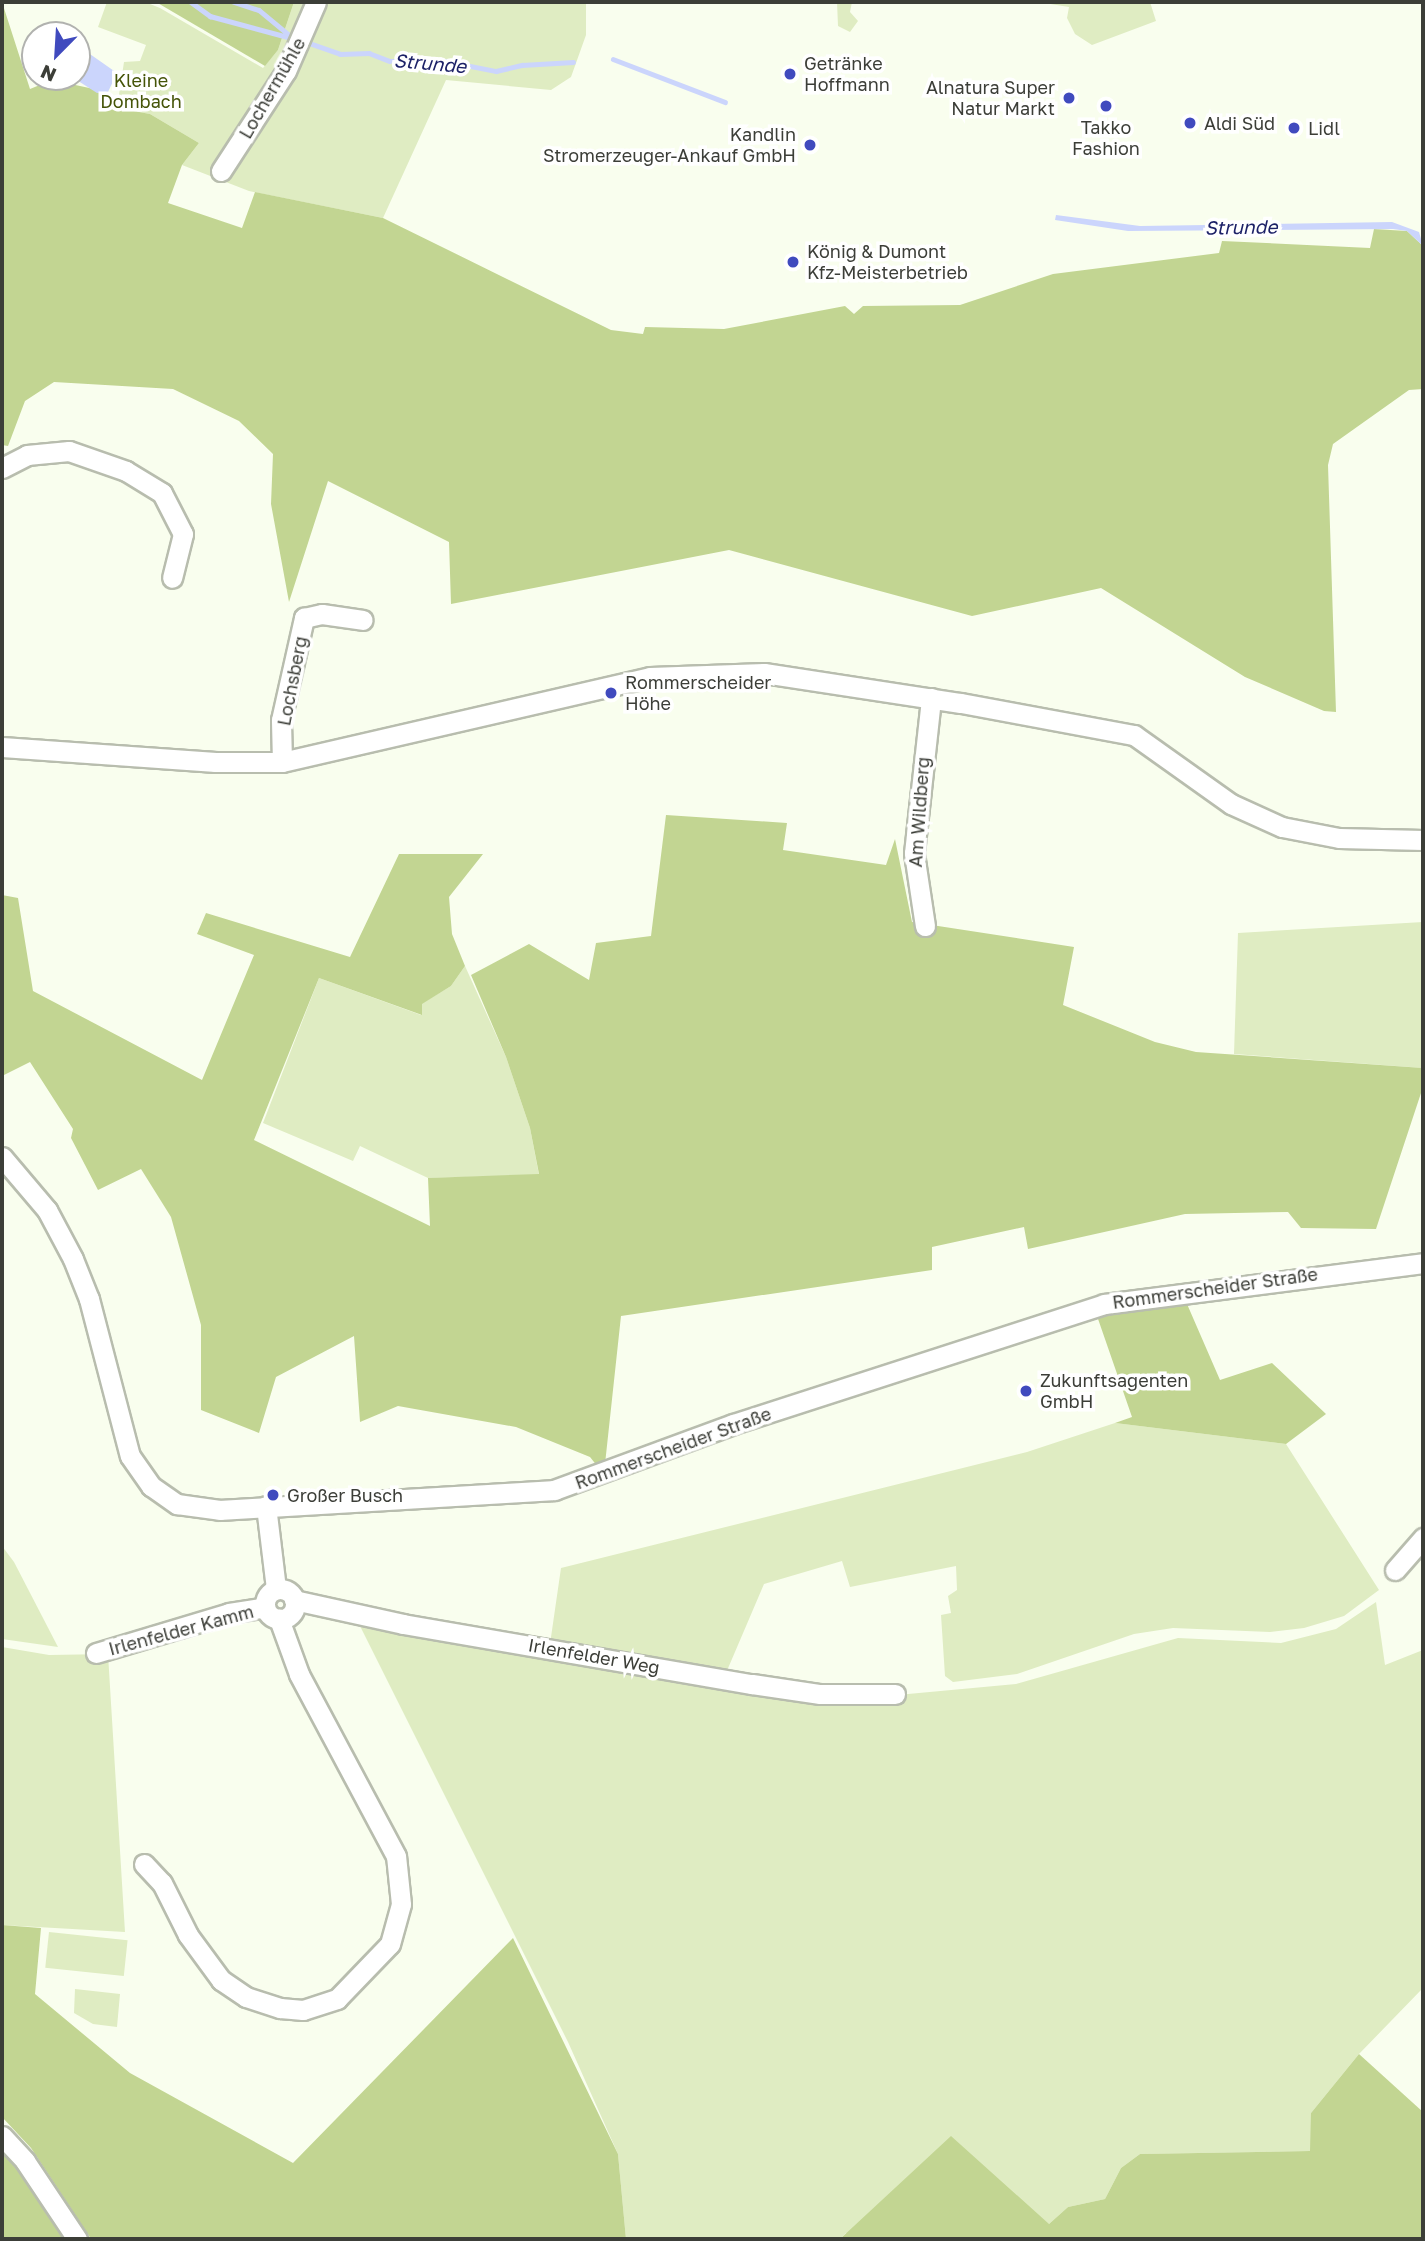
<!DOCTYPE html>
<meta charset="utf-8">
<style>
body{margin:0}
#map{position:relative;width:1425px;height:2241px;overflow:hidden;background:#f9feee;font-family:"Golos Text",sans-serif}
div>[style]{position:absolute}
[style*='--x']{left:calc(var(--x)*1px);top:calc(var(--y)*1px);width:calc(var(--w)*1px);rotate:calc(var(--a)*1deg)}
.green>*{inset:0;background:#dfecc2;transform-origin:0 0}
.forest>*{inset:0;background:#c2d592}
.water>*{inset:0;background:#cbd5fc}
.stream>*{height:4.5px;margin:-2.25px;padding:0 2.25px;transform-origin:2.25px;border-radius:2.25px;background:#cbd5fc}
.roads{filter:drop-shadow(2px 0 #b8bdae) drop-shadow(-2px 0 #b8bdae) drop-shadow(0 2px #b8bdae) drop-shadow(0 -2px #b8bdae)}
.minor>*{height:19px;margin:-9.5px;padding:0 9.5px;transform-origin:9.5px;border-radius:9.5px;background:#fff}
.minor>.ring{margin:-9.5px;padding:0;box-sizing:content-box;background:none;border:19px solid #fff;border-radius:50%}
.dots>*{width:19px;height:19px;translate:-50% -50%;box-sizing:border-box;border:4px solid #fff;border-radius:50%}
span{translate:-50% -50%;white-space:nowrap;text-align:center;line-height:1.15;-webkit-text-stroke:7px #fff;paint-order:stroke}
.poi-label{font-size:18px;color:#3c3e38}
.left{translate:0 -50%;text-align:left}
.right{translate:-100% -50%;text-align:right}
.park-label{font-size:18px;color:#455408}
.street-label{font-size:18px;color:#3c3e38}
.water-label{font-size:19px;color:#1c2167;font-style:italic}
.frame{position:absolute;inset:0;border:4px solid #3c3e38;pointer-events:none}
.north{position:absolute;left:21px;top:21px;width:70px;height:70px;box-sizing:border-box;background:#fff;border:2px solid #b1b2af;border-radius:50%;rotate:204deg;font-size:19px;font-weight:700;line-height:28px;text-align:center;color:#3c3e38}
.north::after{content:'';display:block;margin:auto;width:24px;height:32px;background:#404abe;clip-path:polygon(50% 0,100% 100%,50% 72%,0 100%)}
</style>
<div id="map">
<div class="green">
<div style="clip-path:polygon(107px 2px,145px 2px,160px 8px,263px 68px,278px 50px,294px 2px,586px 2px,586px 35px,571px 77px,551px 90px,446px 80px,383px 218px,249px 191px,182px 165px,199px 143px,150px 114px,123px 109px,118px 101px,124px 62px,140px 61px,146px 45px,98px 27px)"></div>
<div style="clip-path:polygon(837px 2px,852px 2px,850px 12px,858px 21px,850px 32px,838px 26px)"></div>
<div style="clip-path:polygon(1038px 2px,1150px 2px,1156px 21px,1092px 45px,1075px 34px,1067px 18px,1069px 7px)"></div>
<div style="clip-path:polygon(1423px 922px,1423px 1068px,1234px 1054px,1238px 933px)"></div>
<div style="clip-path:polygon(465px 966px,506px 1057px,530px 1128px,539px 1175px,428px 1178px,360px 1146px,353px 1161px,263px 1123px,319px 978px,421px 1015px,421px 1004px,451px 986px)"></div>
<div style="clip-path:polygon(1115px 1423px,1286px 1444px,1379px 1590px,1344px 1616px,1304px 1628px,1270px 1632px,1173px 1628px,1134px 1634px,1017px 1674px,953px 1682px,945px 1676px,941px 1615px,951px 1613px,948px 1596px,957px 1590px,956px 1566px,850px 1587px,842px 1561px,764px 1584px,726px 1673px,550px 1644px,561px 1568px,1027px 1452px)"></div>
<div style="clip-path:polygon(2px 1546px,14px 1562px,58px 1647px,2px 1639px)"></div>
<div style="clip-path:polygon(1376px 1602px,1385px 1665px,1423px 1650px,1423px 1988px,1359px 2054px,1311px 2113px,1311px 2151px,1140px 2154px,1121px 2168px,1105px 2199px,1068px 2207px,1049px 2224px,846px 2233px,840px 2239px,626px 2239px,618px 2154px,568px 2042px,358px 1622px,865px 1698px,1016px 1684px,1178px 1638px,1281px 1643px,1336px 1629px)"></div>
<div style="clip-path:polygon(2px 1647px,49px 1655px,108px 1654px,125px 1932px,2px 1925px)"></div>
<div style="left:49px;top:1932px;width:79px;height:36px;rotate:6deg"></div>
<div style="clip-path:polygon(75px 1989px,120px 1994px,117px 2027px,93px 2024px,74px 2013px)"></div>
</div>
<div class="forest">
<div style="clip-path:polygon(2px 2px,30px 89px,52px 80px,108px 92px,123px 109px,150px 114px,199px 143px,182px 165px,168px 203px,242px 228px,255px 192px,383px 218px,611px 330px,643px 334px,645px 327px,724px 329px,845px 306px,854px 314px,863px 306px,960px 305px,1053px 274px,1219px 253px,1222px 241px,1370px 248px,1374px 229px,1407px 231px,1423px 246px,1423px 389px,1409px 390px,1333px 444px,1328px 465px,1336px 712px,1324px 711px,1245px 677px,1101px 588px,972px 616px,729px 550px,451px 604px,449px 542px,328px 481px,289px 602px,271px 504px,273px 454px,239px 421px,173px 389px,54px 382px,25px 401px,8px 446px,2px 445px)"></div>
<div style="clip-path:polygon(156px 2px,294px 2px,278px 50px,265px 66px)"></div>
<div style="clip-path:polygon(666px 815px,787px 823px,783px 850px,886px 865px,895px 839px,912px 922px,1074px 947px,1063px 1005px,1155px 1042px,1196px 1052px,1423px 1068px,1423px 1087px,1376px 1229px,1301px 1228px,1288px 1212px,1185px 1214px,1028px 1249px,1024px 1227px,932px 1247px,932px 1270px,621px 1316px,605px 1464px,598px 1467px,590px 1457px,516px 1427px,398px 1406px,360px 1422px,354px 1336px,276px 1377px,259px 1433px,201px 1410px,201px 1325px,171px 1217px,141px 1169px,98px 1190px,71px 1138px,73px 1129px,30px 1062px,2px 1076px,2px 895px,18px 898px,33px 991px,202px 1080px,254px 955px,197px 934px,206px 913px,350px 957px,399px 854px,483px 854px,449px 897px,452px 934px,465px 966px,451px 986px,422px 1004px,422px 1015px,319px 978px,254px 1140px,430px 1226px,428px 1178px,539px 1174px,530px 1128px,506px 1057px,471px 975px,529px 944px,589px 980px,596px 943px,651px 936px)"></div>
<div style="clip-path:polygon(1187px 1304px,1220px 1380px,1272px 1363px,1326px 1414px,1286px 1444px,1115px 1423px,1132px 1417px,1097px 1316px)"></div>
<div style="clip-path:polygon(2px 1925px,41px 1928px,35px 1994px,130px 2073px,293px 2163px,513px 1938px,618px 2154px,626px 2239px,91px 2239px,31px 2148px,2px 2117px)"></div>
<div style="clip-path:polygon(1359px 2054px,1423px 2112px,1423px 2239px,840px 2239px,951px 2136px,1049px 2224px,1068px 2207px,1105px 2199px,1121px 2168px,1140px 2154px,1310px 2151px,1311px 2113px)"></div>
<div style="clip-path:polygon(2px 2150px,14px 2163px,64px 2239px,2px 2239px)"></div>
</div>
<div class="water">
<div style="clip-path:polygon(77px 45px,117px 73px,108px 92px,97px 93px,72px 77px,77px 77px)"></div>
<div style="clip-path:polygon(1056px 215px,1140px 226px,1392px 222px,1419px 232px,1423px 246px,1407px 231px,1393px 229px,1128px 231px,1055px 220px)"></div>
</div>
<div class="stream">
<div style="--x:191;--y:2;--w:24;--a:36"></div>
<div style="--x:210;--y:16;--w:81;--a:15.1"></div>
<div style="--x:234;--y:2;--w:26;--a:18"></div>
<div style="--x:259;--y:10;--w:45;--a:39.6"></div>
<div style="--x:306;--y:42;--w:36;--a:19"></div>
<div style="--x:340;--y:54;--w:29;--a:-2"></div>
<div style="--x:369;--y:53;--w:22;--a:21"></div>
<div style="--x:390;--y:61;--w:55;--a:0"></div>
<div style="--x:445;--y:61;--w:52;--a:11.1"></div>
<div style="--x:496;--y:71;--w:27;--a:-13"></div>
<div style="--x:522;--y:65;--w:51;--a:-3.4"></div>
<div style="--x:613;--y:59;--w:120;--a:21"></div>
</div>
<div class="roads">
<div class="minor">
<div style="--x:221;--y:171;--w:119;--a:-57"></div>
<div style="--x:286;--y:71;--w:75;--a:-66.5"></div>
<div style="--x:2;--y:468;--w:28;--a:-27"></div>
<div style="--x:27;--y:455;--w:42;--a:-5.4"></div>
<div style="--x:69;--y:451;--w:60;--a:19.3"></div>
<div style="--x:126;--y:471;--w:42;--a:31.4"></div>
<div style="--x:162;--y:493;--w:46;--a:62.9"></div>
<div style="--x:183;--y:534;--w:45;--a:104"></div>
<div style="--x:2;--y:747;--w:214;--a:4"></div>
<div style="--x:215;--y:762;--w:67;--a:0"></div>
<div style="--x:282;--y:762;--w:378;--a:-13"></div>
<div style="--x:650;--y:677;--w:114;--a:-2"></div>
<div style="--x:764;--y:673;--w:199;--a:8.7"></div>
<div style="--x:961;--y:703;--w:176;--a:10.5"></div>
<div style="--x:1134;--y:735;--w:119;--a:35.4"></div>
<div style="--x:1231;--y:804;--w:56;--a:24.3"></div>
<div style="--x:1282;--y:827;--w:58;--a:10.9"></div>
<div style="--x:1339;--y:838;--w:84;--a:1.4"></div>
<div style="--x:282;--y:762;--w:42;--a:-91.4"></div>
<div style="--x:281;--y:720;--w:105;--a:-77.3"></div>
<div style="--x:304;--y:618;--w:18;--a:-13"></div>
<div style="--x:322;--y:614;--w:41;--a:8.3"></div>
<div style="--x:925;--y:926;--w:74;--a:-98.6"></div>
<div style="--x:914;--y:853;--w:156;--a:-83.7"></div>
<div style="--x:2;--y:1157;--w:70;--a:49.7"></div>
<div style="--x:47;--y:1210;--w:55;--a:62"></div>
<div style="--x:73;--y:1259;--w:43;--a:68.2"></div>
<div style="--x:89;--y:1299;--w:162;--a:75.4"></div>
<div style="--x:130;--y:1456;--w:37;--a:55"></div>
<div style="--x:151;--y:1486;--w:32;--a:35"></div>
<div style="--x:177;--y:1504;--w:43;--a:7.9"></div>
<div style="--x:220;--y:1510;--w:335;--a:-3.4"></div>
<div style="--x:554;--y:1490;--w:191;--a:-20.2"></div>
<div style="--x:733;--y:1424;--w:390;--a:-17.9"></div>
<div style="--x:1104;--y:1304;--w:322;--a:-7.3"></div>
<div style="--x:266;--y:1506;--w:84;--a:83.1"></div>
<div style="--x:1395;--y:1570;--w:43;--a:-48.8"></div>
<div class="ring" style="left:265px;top:1589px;width:11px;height:11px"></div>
<div style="--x:294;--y:1600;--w:112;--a:12.4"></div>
<div style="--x:403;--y:1624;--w:354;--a:9.8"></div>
<div style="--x:752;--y:1684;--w:69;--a:8.4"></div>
<div style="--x:820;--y:1694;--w:75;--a:0"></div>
<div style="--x:96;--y:1653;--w:139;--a:-16.7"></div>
<div style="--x:229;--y:1613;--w:36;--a:-9"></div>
<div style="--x:144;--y:1864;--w:26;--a:47"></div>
<div style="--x:162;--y:1883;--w:58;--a:63.4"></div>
<div style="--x:188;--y:1935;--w:56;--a:53.7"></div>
<div style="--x:221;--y:1980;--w:30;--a:34"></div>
<div style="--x:246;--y:1997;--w:36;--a:18"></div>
<div style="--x:280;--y:2008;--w:23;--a:5"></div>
<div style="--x:303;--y:2010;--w:36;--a:-18"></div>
<div style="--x:337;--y:1999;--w:76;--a:-46.1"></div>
<div style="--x:390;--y:1944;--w:41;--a:-74.6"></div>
<div style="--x:401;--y:1904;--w:48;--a:-95.9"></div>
<div style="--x:396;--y:1856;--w:206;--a:-118.1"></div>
<div style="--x:299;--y:1674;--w:59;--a:-110"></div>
<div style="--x:2;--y:2136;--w:34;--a:47"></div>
<div style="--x:25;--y:2161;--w:94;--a:56.3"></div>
</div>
</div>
<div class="dots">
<div style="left:790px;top:74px;background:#404abe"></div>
<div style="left:1069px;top:98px;background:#404abe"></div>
<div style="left:1106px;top:106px;background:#404abe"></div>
<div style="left:1190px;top:123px;background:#404abe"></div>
<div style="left:1294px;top:128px;background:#404abe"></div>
<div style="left:810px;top:145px;background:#404abe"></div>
<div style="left:793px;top:262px;background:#404abe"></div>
<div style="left:611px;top:693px;background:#404abe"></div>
<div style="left:1026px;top:1391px;background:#404abe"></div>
<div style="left:273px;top:1495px;background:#404abe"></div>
</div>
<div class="poi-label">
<span class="left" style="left:804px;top:74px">Getränke<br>Hoffmann</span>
<span class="right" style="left:1055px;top:98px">Alnatura Super<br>Natur Markt</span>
<span class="left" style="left:1204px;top:123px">Aldi Süd</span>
<span style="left:1106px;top:138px">Takko<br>Fashion</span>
<span class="left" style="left:1308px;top:128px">Lidl</span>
<span class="right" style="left:796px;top:145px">Kandlin<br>Stromerzeuger-Ankauf GmbH</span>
<span class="left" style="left:807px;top:262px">König &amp; Dumont<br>Kfz-Meisterbetrieb</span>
<span class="left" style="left:625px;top:693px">Rommerscheider<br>Höhe</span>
<span class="left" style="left:1040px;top:1391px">Zukunftsagenten<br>GmbH</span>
<span class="left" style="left:287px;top:1495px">Großer Busch</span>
</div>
<div class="park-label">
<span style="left:141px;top:91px">Kleine<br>Dombach</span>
</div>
<div class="street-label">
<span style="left:272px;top:88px;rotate:-60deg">Lochermühle</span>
<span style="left:292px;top:681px;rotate:-79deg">Lochsberg</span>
<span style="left:919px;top:812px;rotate:-86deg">Am Wildberg</span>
<span style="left:1215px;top:1288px;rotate:-8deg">Rommerscheider Straße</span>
<span style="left:673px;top:1448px;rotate:-20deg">Rommerscheider Straße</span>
<span style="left:181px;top:1630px;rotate:-15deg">Irlenfelder Kamm</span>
<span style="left:594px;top:1656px;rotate:10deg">Irlenfelder Weg</span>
</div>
<div class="water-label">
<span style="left:430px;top:63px;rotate:5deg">Strunde</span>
<span style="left:1241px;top:227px;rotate:-1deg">Strunde</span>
</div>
<div class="frame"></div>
<div class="north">N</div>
</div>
